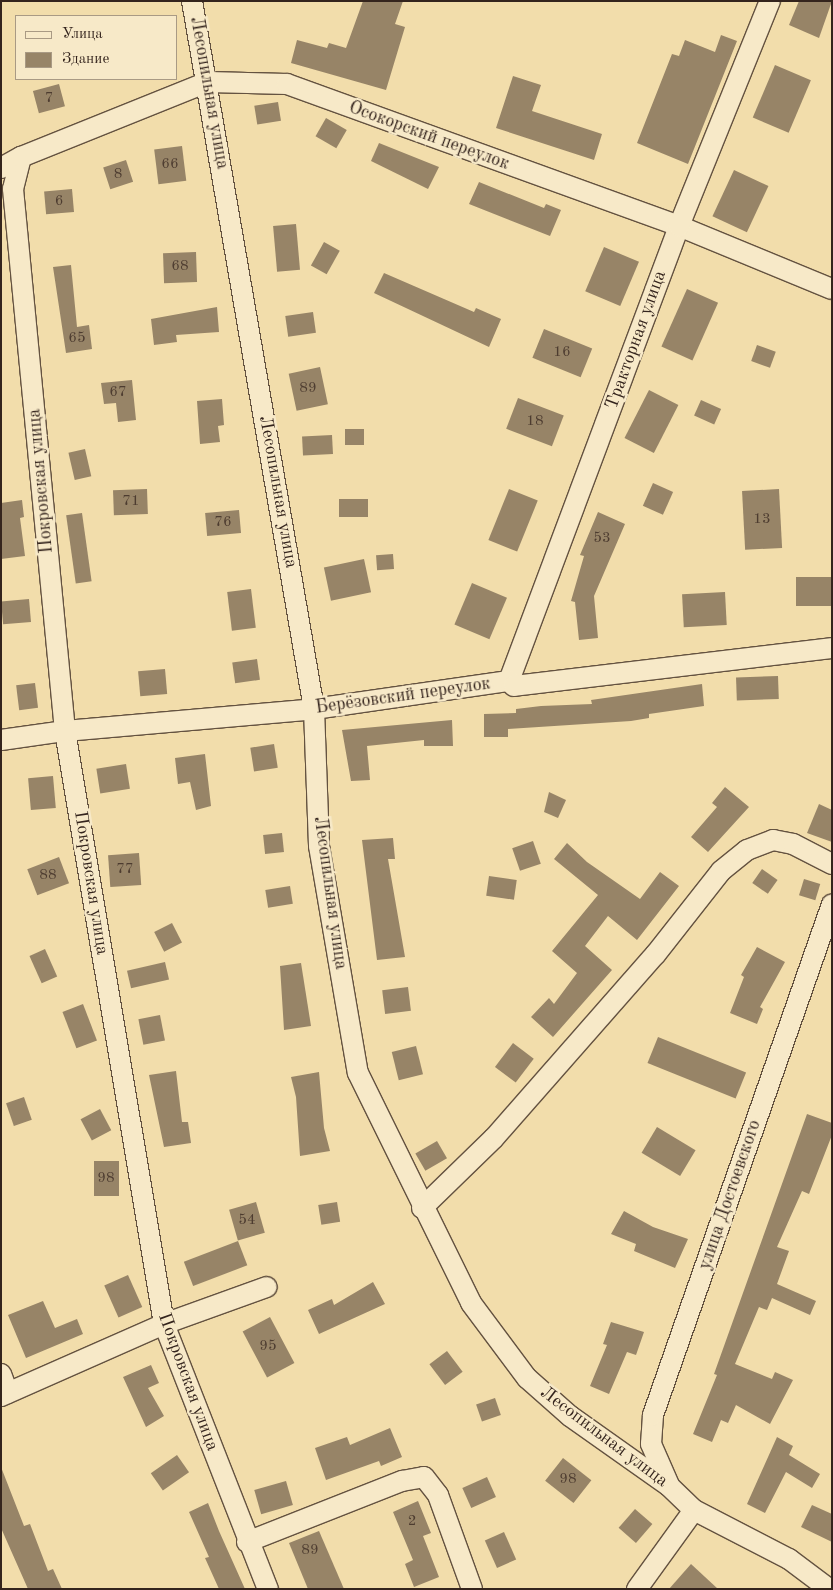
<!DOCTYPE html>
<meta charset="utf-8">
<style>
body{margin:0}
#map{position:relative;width:833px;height:1590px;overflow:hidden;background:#f2ddab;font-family:"Old Standard TT",serif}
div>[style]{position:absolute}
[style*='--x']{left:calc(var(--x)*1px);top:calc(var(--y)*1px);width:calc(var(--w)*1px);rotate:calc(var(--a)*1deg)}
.building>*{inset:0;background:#978467;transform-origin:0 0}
.roads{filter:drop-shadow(1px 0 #645240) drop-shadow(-1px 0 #645240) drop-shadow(0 1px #645240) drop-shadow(0 -1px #645240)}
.street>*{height:20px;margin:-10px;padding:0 10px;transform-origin:10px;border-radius:10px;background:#f7e9c8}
span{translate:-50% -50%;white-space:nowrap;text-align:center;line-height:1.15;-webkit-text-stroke:5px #f7e9c8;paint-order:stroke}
.number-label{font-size:15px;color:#4d3c30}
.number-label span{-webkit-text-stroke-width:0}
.street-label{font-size:18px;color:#34241d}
.frame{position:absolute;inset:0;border:2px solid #34241d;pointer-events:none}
.legend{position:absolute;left:15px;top:15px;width:162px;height:65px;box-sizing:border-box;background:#f7e9c8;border:1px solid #a99a84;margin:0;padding:6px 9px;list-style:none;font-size:15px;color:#34241d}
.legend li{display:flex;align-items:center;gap:10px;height:25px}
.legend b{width:25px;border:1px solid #a99a84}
</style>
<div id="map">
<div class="building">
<div style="clip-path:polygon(363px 1px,403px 1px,395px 24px,405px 27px,386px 90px,291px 63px,297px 40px,327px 48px,329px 43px,346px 48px)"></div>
<div style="clip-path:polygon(799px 1px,832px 1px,819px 38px,789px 25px)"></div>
<div style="clip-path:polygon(721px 35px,737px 41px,688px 164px,637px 143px,672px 54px,679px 56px,685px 40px,715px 52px)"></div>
<div style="left:775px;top:65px;width:39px;height:57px;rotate:23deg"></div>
<div style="clip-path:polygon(513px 76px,541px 85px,532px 111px,602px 134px,594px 160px,496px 128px)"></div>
<div style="left:59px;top:84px;width:23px;height:27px;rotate:75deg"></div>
<div style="left:278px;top:102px;width:19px;height:24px;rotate:81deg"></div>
<div style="left:326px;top:118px;width:24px;height:21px;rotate:30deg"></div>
<div style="clip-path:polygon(379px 143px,439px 167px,428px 189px,371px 161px)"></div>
<div style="left:182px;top:146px;width:35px;height:28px;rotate:83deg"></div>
<div style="left:126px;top:160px;width:23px;height:24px;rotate:72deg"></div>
<div style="left:734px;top:170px;width:38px;height:51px;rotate:25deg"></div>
<div style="clip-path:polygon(479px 182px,544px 208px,546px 204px,561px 210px,550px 236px,469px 204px)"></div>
<div style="left:72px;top:189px;width:23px;height:28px;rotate:85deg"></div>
<div style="left:296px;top:224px;width:46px;height:23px;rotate:85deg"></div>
<div style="left:324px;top:242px;width:18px;height:27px;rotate:29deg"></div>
<div style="left:604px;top:247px;width:38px;height:48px;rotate:23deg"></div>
<div style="left:196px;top:252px;width:30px;height:33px;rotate:88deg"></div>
<div style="clip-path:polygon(71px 265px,77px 327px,89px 325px,92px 349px,66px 353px,53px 267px)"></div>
<div style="clip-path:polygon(384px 273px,474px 312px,476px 308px,501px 319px,489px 347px,374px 293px)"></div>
<div style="left:687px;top:289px;width:34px;height:63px;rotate:24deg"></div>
<div style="clip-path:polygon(217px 307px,219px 332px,176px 335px,177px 342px,154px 345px,151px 319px)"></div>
<div style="left:313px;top:312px;width:21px;height:28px;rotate:82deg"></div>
<div style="left:544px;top:329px;width:52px;height:31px;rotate:22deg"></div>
<div style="left:757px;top:345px;width:20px;height:17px;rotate:20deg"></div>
<div style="left:320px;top:367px;width:38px;height:32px;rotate:78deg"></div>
<div style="clip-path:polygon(132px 380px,136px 420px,118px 422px,116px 403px,104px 404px,101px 383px)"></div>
<div style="left:649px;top:390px;width:33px;height:54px;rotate:27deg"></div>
<div style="left:518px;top:398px;width:49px;height:33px;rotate:21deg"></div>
<div style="clip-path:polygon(222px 399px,224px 425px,218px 426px,220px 442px,200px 444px,197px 401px)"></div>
<div style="left:701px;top:400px;width:22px;height:17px;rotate:24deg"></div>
<div style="left:364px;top:429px;width:16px;height:19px;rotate:90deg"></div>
<div style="left:332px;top:435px;width:19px;height:30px;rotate:87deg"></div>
<div style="left:85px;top:449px;width:28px;height:17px;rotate:77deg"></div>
<div style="left:653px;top:483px;width:22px;height:25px;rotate:24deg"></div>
<div style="left:147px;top:489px;width:25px;height:34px;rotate:88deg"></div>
<div style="left:509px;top:489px;width:31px;height:55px;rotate:22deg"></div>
<div style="left:779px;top:489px;width:59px;height:37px;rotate:87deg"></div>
<div style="left:368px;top:499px;width:18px;height:29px;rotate:90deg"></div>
<div style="clip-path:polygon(22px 500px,24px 517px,20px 518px,25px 556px,1px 559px,1px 503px)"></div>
<div style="left:239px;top:510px;width:23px;height:34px;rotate:85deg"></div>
<div style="clip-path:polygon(598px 512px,625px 524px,594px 596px,598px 638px,579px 640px,575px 602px,571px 601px,584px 556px,580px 555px)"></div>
<div style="left:82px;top:513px;width:69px;height:16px;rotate:82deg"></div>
<div style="left:393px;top:554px;width:15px;height:17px;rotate:86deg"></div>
<div style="left:364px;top:559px;width:34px;height:41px;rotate:78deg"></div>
<div style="left:832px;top:577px;width:29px;height:36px;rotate:90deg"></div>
<div style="left:472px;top:583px;width:38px;height:45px;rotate:23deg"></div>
<div style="left:251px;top:589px;width:39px;height:24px;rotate:83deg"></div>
<div style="left:725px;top:592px;width:33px;height:43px;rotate:87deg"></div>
<div style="left:29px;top:599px;width:23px;height:28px;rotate:85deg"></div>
<div style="left:257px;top:659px;width:21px;height:25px;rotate:82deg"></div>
<div style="left:165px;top:669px;width:25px;height:27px;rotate:85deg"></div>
<div style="left:778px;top:676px;width:23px;height:42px;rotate:88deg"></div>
<div style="left:35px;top:683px;width:25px;height:19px;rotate:83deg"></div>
<div style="clip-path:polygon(702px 684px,704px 706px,649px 714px,649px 718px,631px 721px,508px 729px,508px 737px,484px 737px,484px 714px,516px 713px,516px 709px,541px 706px,592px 704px,591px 700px)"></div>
<div style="clip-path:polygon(452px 720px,453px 746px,424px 746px,424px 740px,367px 746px,370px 780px,351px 781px,342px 730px)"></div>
<div style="left:274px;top:744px;width:24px;height:24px;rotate:81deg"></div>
<div style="clip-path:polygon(205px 754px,211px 806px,196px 810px,190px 782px,178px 784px,175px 758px)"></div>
<div style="left:126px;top:764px;width:25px;height:30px;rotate:81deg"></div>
<div style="left:53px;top:776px;width:32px;height:25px;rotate:85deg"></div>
<div style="clip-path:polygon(725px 787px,749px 807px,708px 852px,691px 837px,717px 807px,712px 803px)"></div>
<div style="clip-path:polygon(549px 792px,566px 800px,558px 818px,544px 812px)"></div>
<div style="clip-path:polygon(819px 804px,832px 810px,832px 842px,807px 833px)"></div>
<div style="left:282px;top:833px;width:19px;height:19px;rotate:84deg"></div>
<div style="clip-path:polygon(393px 838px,395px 859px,388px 859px,405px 957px,377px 960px,362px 840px)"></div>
<div style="left:533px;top:841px;width:24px;height:22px;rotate:71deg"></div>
<div style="clip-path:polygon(567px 843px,587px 862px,640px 899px,660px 872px,679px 886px,637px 940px,608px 916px,585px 946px,612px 970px,553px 1037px,531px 1017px,549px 998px,554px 1004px,577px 973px,552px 951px,598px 895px,554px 859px)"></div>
<div style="left:139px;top:853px;width:32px;height:31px;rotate:86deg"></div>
<div style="left:59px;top:857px;width:28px;height:34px;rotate:69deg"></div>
<div style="left:762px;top:869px;width:19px;height:17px;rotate:35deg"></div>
<div style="left:489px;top:876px;width:28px;height:20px;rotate:8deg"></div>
<div style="left:804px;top:879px;width:17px;height:17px;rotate:17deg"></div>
<div style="left:290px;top:886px;width:18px;height:25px;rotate:81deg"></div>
<div style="left:172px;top:923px;width:22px;height:20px;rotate:63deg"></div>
<div style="clip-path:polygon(757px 947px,785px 962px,760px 1007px,763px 1009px,757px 1024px,730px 1013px,744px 977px,741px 975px)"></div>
<div style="left:45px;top:949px;width:30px;height:17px;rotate:66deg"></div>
<div style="left:165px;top:962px;width:18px;height:39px;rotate:77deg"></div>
<div style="clip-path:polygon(301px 963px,311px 1026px,284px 1030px,280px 966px)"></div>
<div style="left:408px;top:987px;width:24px;height:26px;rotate:83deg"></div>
<div style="left:83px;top:1004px;width:39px;height:22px;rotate:69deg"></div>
<div style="left:160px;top:1015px;width:26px;height:22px;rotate:79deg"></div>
<div style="left:658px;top:1037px;width:95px;height:28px;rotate:22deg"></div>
<div style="left:513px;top:1043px;width:26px;height:30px;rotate:37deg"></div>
<div style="left:416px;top:1046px;width:29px;height:25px;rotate:76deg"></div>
<div style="clip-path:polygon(176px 1071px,182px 1122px,188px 1122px,191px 1143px,164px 1147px,149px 1075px)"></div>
<div style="clip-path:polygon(319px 1072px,324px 1128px,330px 1151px,300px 1156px,296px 1097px,291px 1077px)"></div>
<div style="left:24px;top:1097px;width:24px;height:19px;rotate:71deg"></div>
<div style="left:100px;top:1109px;width:24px;height:22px;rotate:62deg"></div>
<div style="clip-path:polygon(807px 1114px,832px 1123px,832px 1135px,809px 1194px,802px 1191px,777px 1247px,789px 1251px,777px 1284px,816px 1301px,810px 1315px,772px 1298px,767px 1310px,759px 1307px,735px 1364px,772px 1379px,775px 1372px,793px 1380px,770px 1424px,736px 1405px,728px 1423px,721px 1420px,712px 1442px,693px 1434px,717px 1375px,714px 1374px)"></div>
<div style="left:657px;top:1127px;width:45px;height:30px;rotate:31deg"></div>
<div style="left:437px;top:1141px;width:20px;height:25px;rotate:60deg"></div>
<div style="left:94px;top:1161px;width:25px;height:35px"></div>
<div style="left:256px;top:1202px;width:32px;height:28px;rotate:74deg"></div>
<div style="left:337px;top:1202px;width:20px;height:19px;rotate:81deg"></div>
<div style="clip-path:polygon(624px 1211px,653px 1227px,688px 1239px,675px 1268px,634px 1251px,636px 1244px,611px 1234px)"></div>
<div style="left:238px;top:1241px;width:26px;height:58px;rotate:69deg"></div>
<div style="left:128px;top:1275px;width:35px;height:26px;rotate:66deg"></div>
<div style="clip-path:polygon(373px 1282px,385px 1304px,319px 1334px,308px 1310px,332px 1299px,334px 1305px)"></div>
<div style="clip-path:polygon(43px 1301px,55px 1328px,77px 1319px,83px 1334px,26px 1358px,8px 1315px)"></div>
<div style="left:270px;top:1317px;width:52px;height:31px;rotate:62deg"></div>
<div style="clip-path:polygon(611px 1322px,644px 1332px,636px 1355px,627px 1352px,609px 1394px,590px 1386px,607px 1345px,603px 1344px)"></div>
<div style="left:447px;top:1351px;width:26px;height:22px;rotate:53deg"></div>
<div style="clip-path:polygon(151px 1365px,159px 1383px,148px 1388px,164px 1416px,146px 1427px,123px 1377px)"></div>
<div style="left:495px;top:1398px;width:18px;height:20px;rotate:71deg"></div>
<div style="clip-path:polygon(390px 1428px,402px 1457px,381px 1466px,379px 1461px,326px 1480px,315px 1448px,347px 1437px,350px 1445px)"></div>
<div style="clip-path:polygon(777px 1437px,793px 1446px,789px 1455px,820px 1474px,812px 1488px,786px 1472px,765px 1513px,747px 1504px)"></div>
<div style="left:177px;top:1455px;width:21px;height:32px;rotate:55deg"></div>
<div style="left:563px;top:1458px;width:36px;height:29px;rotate:38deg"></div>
<div style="clip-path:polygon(1px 1467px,24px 1526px,30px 1524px,48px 1571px,53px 1569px,62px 1589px,28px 1589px,1px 1528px)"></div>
<div style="left:487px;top:1477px;width:22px;height:27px;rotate:66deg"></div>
<div style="left:286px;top:1481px;width:25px;height:33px;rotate:74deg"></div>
<div style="clip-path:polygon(418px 1501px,431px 1533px,423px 1536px,439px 1577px,414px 1587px,405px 1564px,413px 1560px,393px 1512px)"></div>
<div style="clip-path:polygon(208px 1503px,219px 1531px,245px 1589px,219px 1589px,205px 1558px,209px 1557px,189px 1512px)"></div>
<div style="clip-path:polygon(812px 1505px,832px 1514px,832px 1542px,801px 1527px)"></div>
<div style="left:635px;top:1509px;width:23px;height:25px;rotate:41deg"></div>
<div style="clip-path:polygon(319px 1531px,344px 1589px,308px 1589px,289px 1543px)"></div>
<div style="left:504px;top:1532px;width:30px;height:21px;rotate:66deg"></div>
<div style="clip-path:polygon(691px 1564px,718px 1589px,669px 1589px)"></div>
</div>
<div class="roads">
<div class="street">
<div style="--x:192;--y:1;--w:718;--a:80.22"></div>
<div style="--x:314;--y:709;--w:137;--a:87.9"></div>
<div style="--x:319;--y:846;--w:230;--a:80.3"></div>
<div style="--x:358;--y:1073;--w:256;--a:63.8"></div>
<div style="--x:471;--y:1303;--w:94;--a:53.3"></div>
<div style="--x:527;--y:1378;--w:57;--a:41.5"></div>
<div style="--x:570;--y:1416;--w:121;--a:35.3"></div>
<div style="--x:669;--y:1486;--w:35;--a:44"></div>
<div style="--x:694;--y:1510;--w:107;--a:27.3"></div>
<div style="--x:789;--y:1559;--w:50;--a:36.9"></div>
<div style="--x:21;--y:157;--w:33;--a:104"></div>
<div style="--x:13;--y:189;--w:544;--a:84.52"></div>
<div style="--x:65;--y:731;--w:601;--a:80.52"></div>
<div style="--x:164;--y:1324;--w:285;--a:68.6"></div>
<div style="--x:1;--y:168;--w:23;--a:-29"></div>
<div style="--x:21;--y:157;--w:201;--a:-21.9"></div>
<div style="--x:208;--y:82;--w:79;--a:1.5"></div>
<div style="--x:287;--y:84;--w:417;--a:19.9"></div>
<div style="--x:679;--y:226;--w:165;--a:22.4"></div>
<div style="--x:509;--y:681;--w:486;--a:-69.5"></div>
<div style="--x:679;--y:226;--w:243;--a:-68"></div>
<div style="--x:1;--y:740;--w:65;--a:-8"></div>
<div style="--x:65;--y:731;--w:250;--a:-5"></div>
<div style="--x:314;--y:709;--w:197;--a:-8.2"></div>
<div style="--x:509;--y:681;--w:7;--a:45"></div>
<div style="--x:514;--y:686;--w:320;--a:-6.8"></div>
<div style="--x:422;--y:1208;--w:100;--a:-44.2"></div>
<div style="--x:494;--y:1138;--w:244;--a:-48.7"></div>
<div style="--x:655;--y:955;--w:107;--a:-51.8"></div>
<div style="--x:721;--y:871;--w:33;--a:-39"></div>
<div style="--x:747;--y:850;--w:28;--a:-21"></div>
<div style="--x:773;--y:840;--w:20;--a:11"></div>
<div style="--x:793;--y:844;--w:44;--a:27.1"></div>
<div style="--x:1;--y:1374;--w:20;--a:70"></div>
<div style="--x:1;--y:1396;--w:178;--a:-23.8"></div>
<div style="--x:164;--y:1324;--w:109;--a:-19.8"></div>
<div style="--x:669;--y:1485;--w:45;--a:-113.7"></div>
<div style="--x:651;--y:1444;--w:29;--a:-86"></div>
<div style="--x:653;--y:1415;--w:541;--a:-70.69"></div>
<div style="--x:247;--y:1542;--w:167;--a:-21.5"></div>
<div style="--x:402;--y:1481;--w:22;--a:-10"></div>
<div style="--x:424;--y:1477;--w:23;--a:52"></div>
<div style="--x:438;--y:1495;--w:100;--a:70.1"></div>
<div style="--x:637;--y:1589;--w:97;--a:-54.2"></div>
</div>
</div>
<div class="number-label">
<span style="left:49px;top:99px">7</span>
<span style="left:170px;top:165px">66</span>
<span style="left:118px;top:175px">8</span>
<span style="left:59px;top:202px">6</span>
<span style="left:180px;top:267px">68</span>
<span style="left:77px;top:339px">65</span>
<span style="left:562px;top:353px">16</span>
<span style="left:308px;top:389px">89</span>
<span style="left:118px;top:393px">67</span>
<span style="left:535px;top:422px">18</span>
<span style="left:131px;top:502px">71</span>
<span style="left:762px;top:520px">13</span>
<span style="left:223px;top:523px">76</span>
<span style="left:602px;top:539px">53</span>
<span style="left:125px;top:870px">77</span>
<span style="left:48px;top:876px">88</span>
<span style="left:106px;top:1179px">98</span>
<span style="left:247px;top:1221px">54</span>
<span style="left:268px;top:1347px">95</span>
<span style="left:568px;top:1480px">98</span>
<span style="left:412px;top:1522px">2</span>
<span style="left:310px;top:1551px">89</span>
</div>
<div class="street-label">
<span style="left:209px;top:93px;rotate:80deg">Лесопильная улица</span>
<span style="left:429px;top:136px;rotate:20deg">Осокорский переулок</span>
<span style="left:636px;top:340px;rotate:-70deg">Тракторная улица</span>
<span style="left:41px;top:481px;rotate:-95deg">Покровская улица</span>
<span style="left:278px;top:492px;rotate:80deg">Лесопильная улица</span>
<span style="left:403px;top:696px;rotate:-8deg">Берёзовский переулок</span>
<span style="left:91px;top:883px;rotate:81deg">Покровская улица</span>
<span style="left:330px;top:893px;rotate:82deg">Лесопильная улица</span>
<span style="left:730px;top:1195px;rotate:-71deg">улица Достоевского</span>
<span style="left:188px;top:1382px;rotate:70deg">Покровская улица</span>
<span style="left:604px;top:1437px;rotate:37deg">Лесопильная улица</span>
</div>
<div class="frame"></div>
<ul class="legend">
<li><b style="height:6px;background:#f7e9c8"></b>Улица</li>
<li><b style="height:14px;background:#978467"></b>Здание</li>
</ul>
</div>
